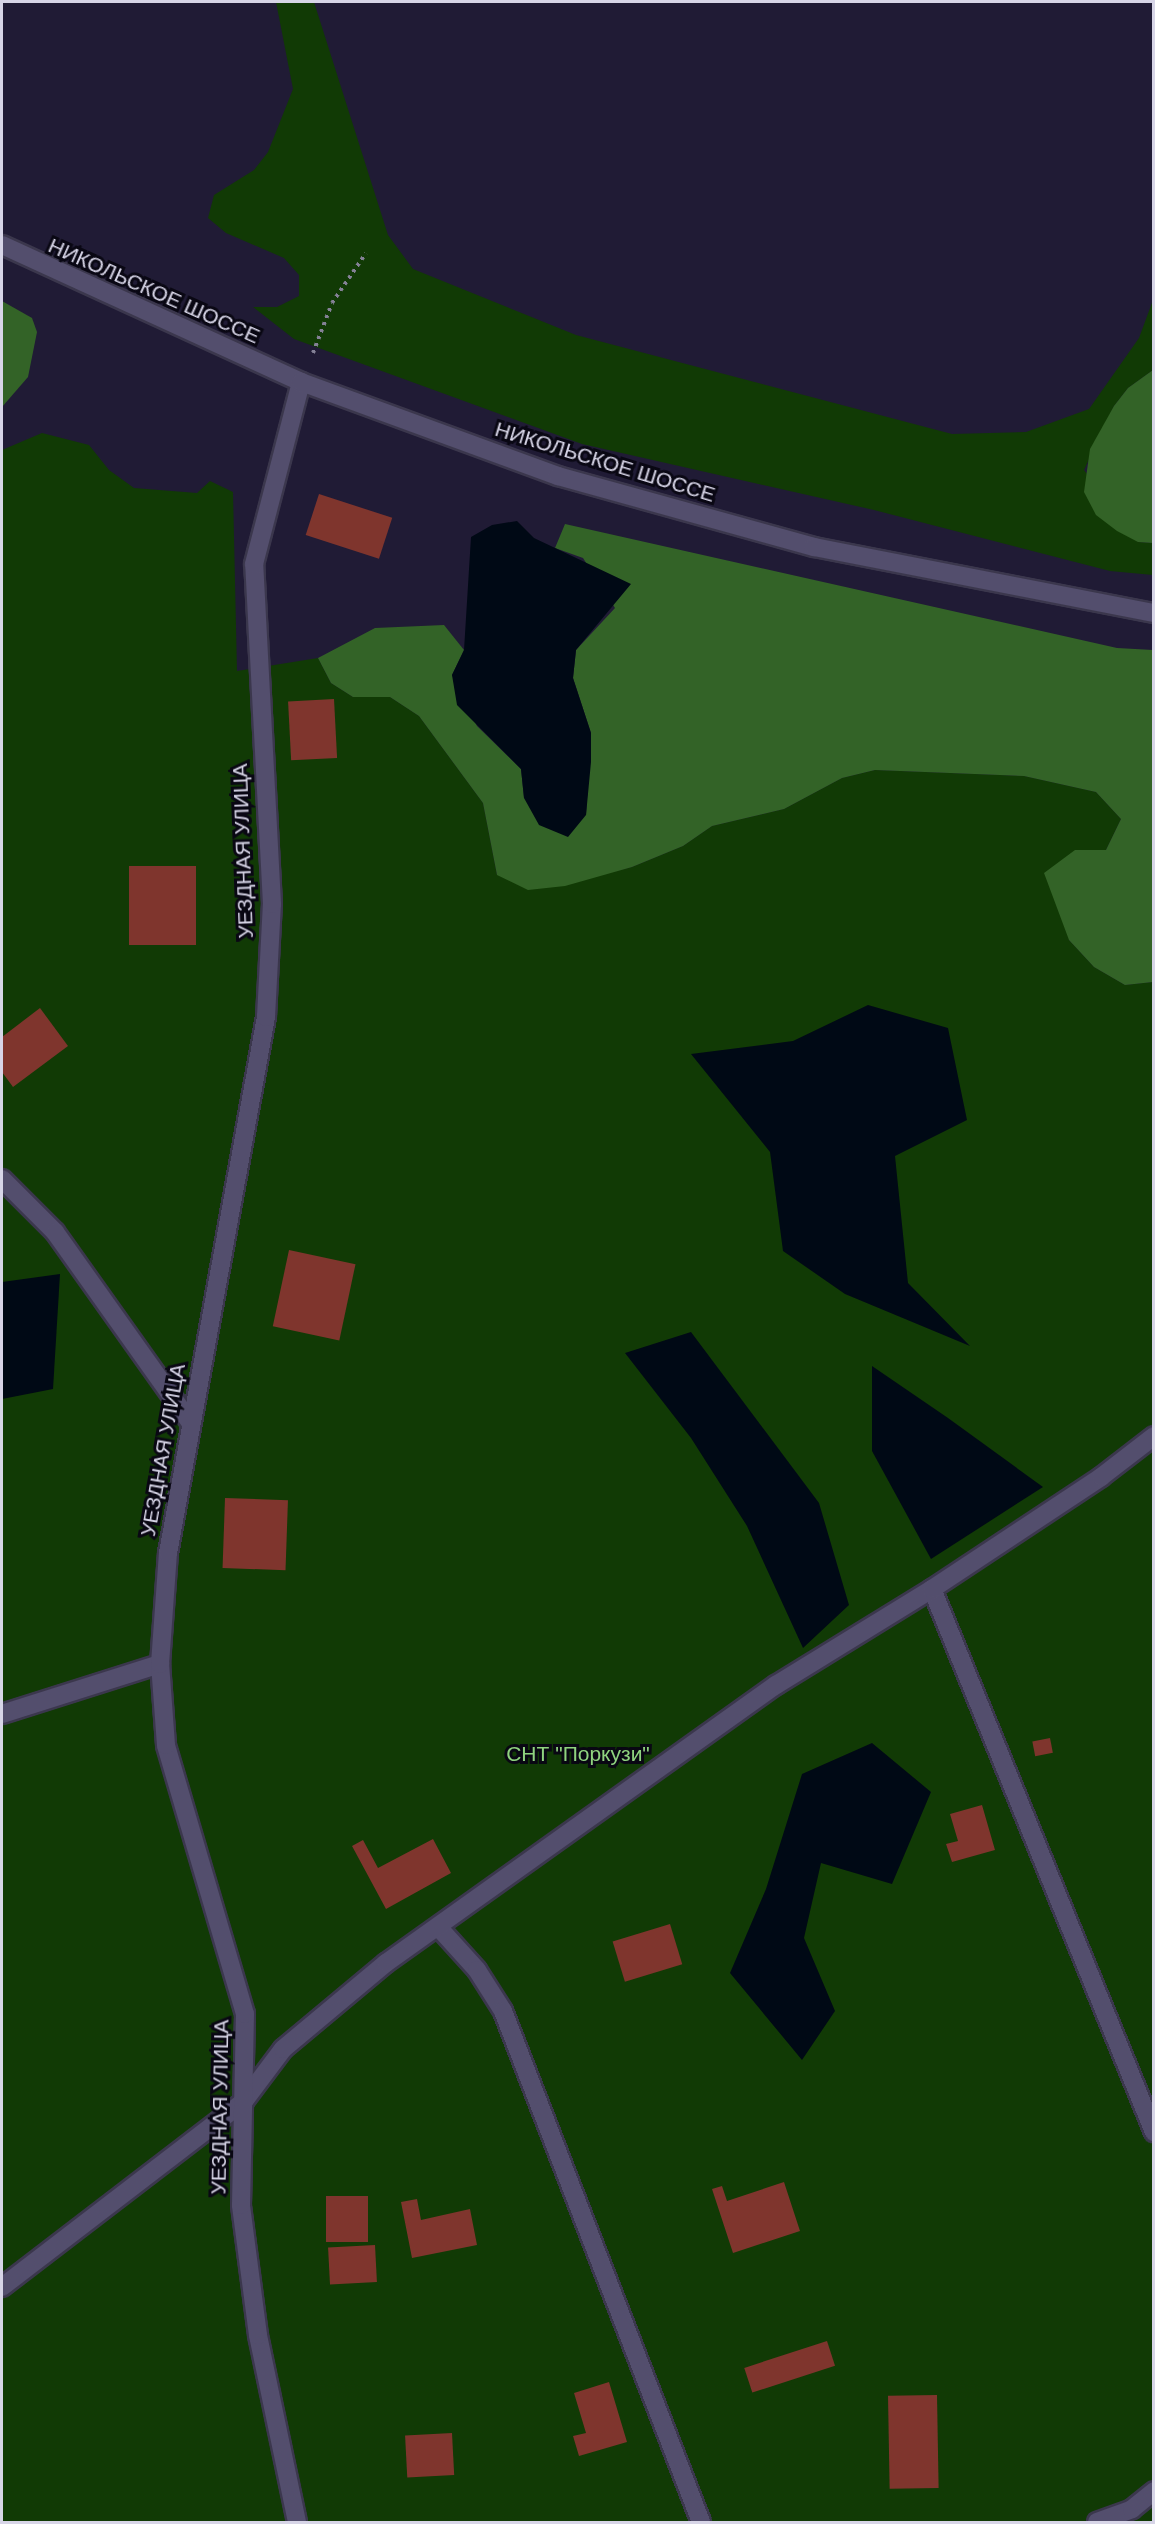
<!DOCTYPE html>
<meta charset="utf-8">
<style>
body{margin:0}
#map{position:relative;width:1155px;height:2524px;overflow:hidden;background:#201b35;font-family:Arial,sans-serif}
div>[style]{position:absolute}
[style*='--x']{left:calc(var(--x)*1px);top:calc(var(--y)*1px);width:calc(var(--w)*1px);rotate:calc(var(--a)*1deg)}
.green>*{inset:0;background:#113a05}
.forest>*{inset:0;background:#336327}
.water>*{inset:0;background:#000915}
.building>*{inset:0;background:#7f352d;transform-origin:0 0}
.path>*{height:4px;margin-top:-2px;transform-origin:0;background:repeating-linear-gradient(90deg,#848196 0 3px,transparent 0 7.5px)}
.roads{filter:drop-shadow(2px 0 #3b374d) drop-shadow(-2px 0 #3b374d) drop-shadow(0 2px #3b374d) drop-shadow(0 -2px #3b374d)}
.lane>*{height:18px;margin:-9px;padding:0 9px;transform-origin:9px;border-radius:9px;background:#534e6d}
.street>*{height:18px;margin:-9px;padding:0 9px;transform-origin:9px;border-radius:9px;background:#534e6d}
.secondary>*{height:18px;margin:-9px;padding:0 9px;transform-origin:9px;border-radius:9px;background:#534e6d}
span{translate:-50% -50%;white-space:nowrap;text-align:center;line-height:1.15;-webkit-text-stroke:6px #090713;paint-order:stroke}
.street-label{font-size:21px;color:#d7d5e7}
.park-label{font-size:21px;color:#8fd37f}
.frame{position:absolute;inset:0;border:3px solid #d7d5e7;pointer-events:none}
</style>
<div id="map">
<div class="green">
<div style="clip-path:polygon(276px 2px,314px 2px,388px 235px,413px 269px,576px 335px,952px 434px,1026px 432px,1089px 409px,1139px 338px,1153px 300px,1153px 370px,1128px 388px,1114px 406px,1084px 470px,1138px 542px,1153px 543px,1153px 575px,1110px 571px,874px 510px,582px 444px,294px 339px,253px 307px,277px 307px,299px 296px,299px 275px,284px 258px,226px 233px,208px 218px,214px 195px,254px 170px,268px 152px,293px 89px)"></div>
<div style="clip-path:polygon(42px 433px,89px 445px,109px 470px,134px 488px,197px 493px,210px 481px,233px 492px,237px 671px,318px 658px,331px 683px,353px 697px,390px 697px,419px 716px,483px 803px,497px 875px,600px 875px,632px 867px,683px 846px,712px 826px,784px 809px,842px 778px,875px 770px,1024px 776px,1096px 792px,1121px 819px,1106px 850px,1075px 850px,1069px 940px,1094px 967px,1125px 985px,1153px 982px,1153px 2522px,2px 2522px,2px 450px)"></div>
</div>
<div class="forest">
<div style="clip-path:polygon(2px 301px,32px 318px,37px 332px,28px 377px,2px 407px)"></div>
<div style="clip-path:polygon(1153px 370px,1154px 370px,1153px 543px,1138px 542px,1117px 531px,1096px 515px,1084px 492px,1090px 449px,1114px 406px,1128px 388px)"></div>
<div style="clip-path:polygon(565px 524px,1117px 648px,1153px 650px,1153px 982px,1125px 985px,1094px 967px,1069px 940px,1044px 873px,1075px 850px,1106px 850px,1121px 819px,1096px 792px,1024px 776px,875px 770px,842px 778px,784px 809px,712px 826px,683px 846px,632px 867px,565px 886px,528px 890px,497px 875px,483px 803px,419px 716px,390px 697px,353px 697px,331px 683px,318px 658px,375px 628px,444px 625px,464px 650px,452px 675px,477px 726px,521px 769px,524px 798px,586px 815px,591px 733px,573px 678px,576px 650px,615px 608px,583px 558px,555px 548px)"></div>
</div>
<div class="water">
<div style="clip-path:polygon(517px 521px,534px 538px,631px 584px,576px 650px,573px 678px,591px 733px,591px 762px,586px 815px,568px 837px,539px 825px,524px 798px,521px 769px,457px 705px,452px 675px,464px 650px,471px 537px,492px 525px)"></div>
<div style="clip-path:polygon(868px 1005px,948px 1028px,967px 1120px,895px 1156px,908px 1283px,970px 1346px,845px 1294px,783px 1251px,770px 1152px,691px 1054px,793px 1041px)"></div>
<div style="clip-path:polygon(60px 1274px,53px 1389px,2px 1399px,2px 1282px)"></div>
<div style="clip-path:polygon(691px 1332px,819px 1503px,849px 1605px,803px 1648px,747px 1526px,691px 1438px,625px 1353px)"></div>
<div style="clip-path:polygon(872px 1366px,948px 1418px,1043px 1487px,931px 1559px,872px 1451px)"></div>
<div style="clip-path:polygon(872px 1743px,931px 1792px,892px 1884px,821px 1863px,804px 1938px,835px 2011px,802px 2060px,730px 1973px,766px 1889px,802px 1774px)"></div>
</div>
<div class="building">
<div style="left:319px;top:494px;width:77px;height:43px;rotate:18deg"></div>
<div style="left:334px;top:699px;width:59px;height:46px;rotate:87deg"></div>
<div style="left:129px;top:866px;width:67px;height:79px"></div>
<div style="clip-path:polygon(40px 1008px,68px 1046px,13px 1087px,2px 1072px,2px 1037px)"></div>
<div style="left:289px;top:1250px;width:68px;height:78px;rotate:12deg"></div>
<div style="left:225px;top:1498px;width:63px;height:70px;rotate:2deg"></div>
<div style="left:1050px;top:1738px;width:15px;height:18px;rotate:79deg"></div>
<div style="clip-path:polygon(982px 1805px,995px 1850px,952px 1862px,946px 1844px,958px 1841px,950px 1814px)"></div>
<div style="clip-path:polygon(433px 1839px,451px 1873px,386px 1909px,352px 1846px,363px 1840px,378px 1868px)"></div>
<div style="left:670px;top:1924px;width:42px;height:60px;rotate:73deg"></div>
<div style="clip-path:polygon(784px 2182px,800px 2231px,733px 2253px,712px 2189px,722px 2186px,727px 2201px)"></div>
<div style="left:368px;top:2196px;width:46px;height:42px;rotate:90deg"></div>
<div style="clip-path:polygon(417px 2199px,421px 2220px,470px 2209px,477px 2245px,412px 2258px,401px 2202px)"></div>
<div style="left:375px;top:2245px;width:37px;height:47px;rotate:87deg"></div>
<div style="left:827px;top:2341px;width:26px;height:87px;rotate:72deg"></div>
<div style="clip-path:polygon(609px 2382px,627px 2442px,579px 2456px,573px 2436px,586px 2433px,574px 2393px)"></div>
<div style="left:937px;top:2395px;width:93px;height:49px;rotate:89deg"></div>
<div style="left:452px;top:2433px;width:42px;height:47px;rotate:87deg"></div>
</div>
<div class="path">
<div style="--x:313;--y:353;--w:53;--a:-69.2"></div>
<div style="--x:332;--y:303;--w:60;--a:-55.8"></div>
</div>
<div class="roads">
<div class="lane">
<div style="--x:2;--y:1179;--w:75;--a:45"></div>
<div style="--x:55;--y:1232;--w:233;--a:54.6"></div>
<div style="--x:932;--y:1589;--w:587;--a:67.76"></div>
<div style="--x:2;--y:1714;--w:166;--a:-17.6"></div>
</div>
<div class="street">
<div style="--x:440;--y:1929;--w:55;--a:47.9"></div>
<div style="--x:477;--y:1970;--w:49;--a:57.6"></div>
<div style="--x:503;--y:2011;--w:548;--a:68.82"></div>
<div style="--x:2;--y:2287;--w:305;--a:-37.5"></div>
<div style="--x:244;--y:2101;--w:65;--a:-53.1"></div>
<div style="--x:283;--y:2049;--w:134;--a:-39.9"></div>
<div style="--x:386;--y:1963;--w:479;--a:-35.5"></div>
<div style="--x:776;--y:1685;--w:183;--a:-31.6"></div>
<div style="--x:932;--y:1589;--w:203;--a:-33.5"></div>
<div style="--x:1101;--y:1477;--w:67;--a:-37.7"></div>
<div style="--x:297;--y:2522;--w:191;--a:-101.8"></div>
<div style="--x:258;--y:2335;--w:131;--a:-97.5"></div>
<div style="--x:241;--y:2205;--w:191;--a:-88.8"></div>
<div style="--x:245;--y:2014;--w:280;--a:-106.4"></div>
<div style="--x:166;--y:1745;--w:81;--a:-94.2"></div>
<div style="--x:160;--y:1664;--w:111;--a:-85.9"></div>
<div style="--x:168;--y:1553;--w:545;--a:-79.64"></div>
<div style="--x:266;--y:1017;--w:113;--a:-87"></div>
<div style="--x:272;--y:904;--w:340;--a:-93"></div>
<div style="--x:254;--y:564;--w:188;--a:-75.5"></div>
<div style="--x:1097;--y:2522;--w:37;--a:-20"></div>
<div style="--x:1132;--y:2509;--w:28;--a:-39"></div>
</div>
<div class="secondary">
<div style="--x:2;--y:245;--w:329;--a:24.6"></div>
<div style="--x:301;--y:382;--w:274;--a:20.1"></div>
<div style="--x:558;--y:476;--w:266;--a:15.5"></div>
<div style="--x:814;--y:547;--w:346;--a:11"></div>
</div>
</div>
<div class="street-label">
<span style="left:154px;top:291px;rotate:24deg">НИКОЛЬСКОЕ ШОССЕ</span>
<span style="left:605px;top:462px;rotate:17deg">НИКОЛЬСКОЕ ШОССЕ</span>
<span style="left:243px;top:851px;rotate:-92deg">УЕЗДНАЯ УЛИЦА</span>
<span style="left:163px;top:1450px;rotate:-80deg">УЕЗДНАЯ УЛИЦА</span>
<span style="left:220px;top:2107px;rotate:-89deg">УЕЗДНАЯ УЛИЦА</span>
</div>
<div class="park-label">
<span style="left:578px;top:1754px">СНТ "Поркузи"</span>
</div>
<div class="frame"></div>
</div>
